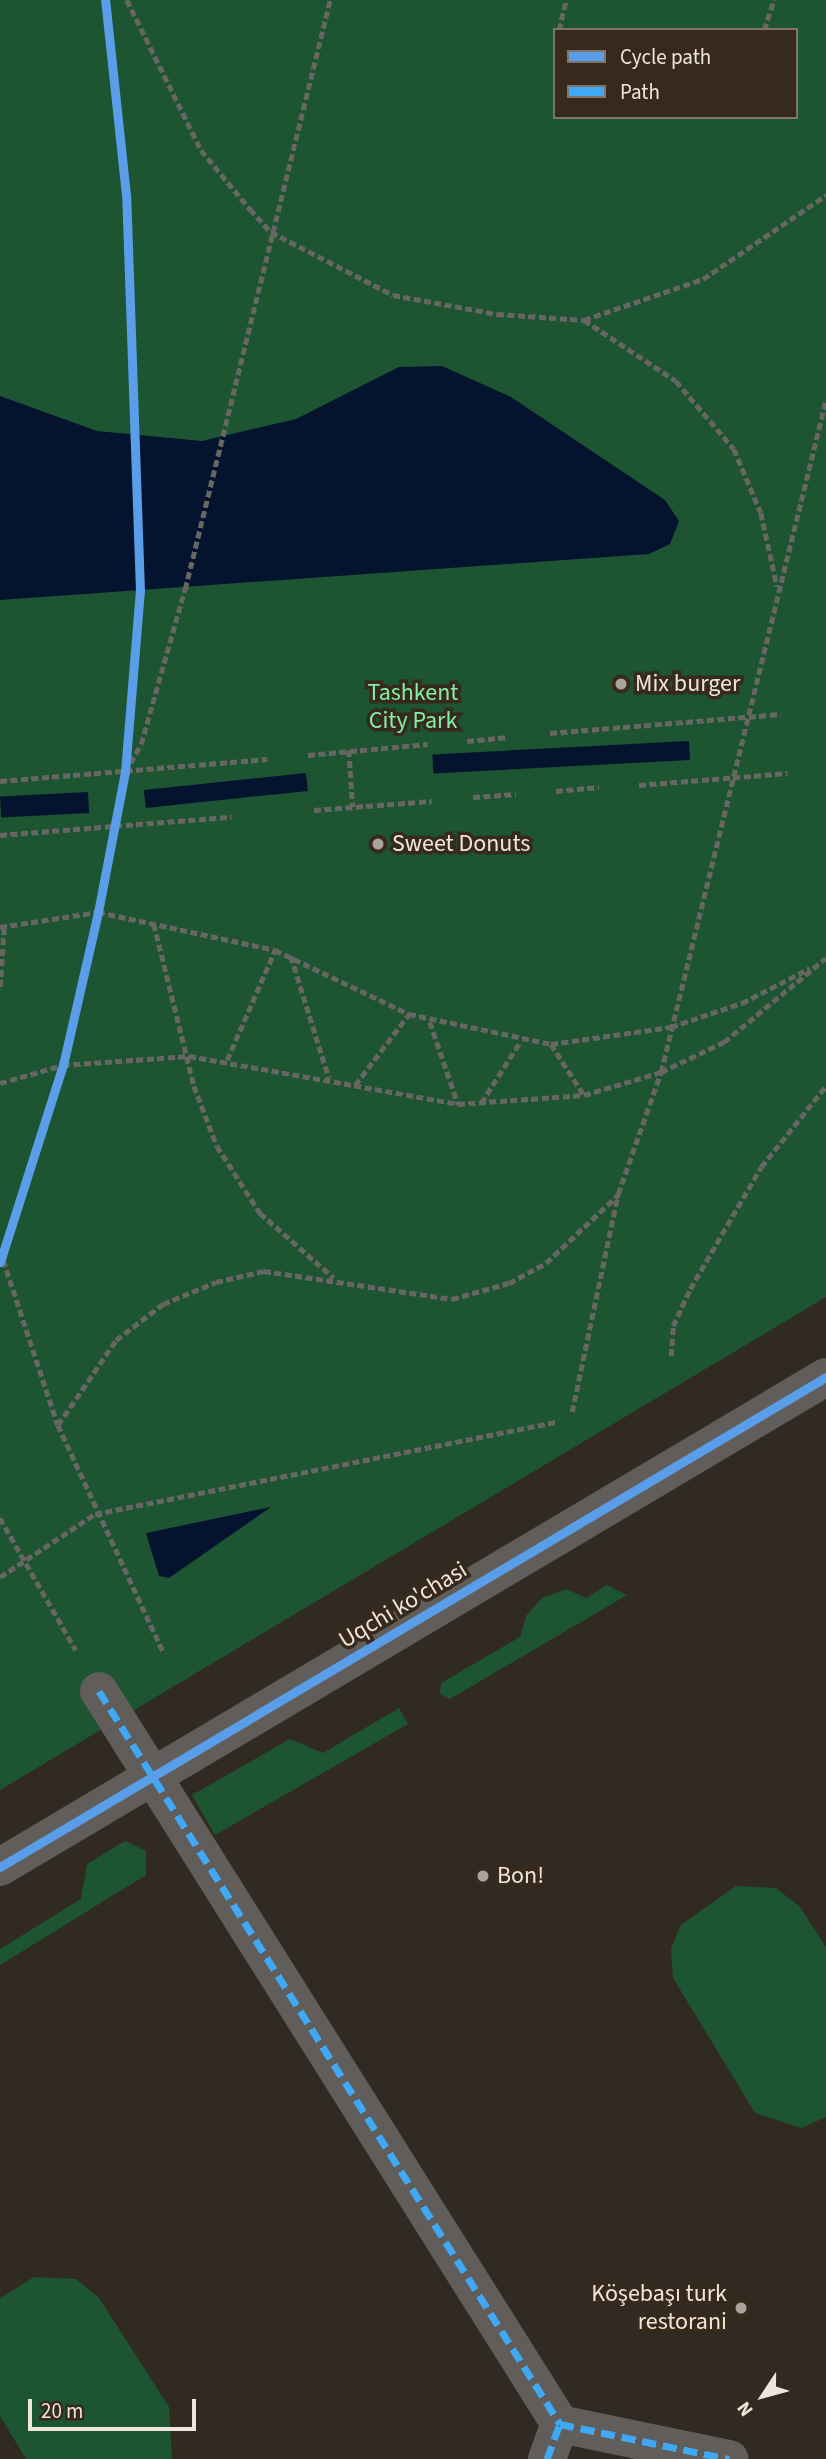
<!DOCTYPE html>
<meta charset="utf-8">
<style>
body{margin:0}
#map{position:relative;width:826px;height:2459px;overflow:hidden;background:#312a23;font-family:"Source Sans 3",sans-serif}
div>[style]{position:absolute}
[style*='--x']{left:calc(var(--x)*1px);top:calc(var(--y)*1px);width:calc(var(--w)*1px);rotate:calc(var(--a)*1deg)}
.green>*{inset:0;background:#1d5432}
.water>*{inset:0;background:#04142e;transform-origin:0 0}
.path>*{height:4.5px;margin-top:-2.25px;transform-origin:0;background:repeating-linear-gradient(90deg,#676662 0 7px,transparent 0 10.5px)}
.minor>*{height:38px;margin:-19px;padding:0 19px;transform-origin:19px;border-radius:19px;background:#605d5a}
.quiet>*{height:7px;margin-top:-3.5px;transform-origin:0;background:repeating-linear-gradient(90deg,#3fa9f5 0 14px,transparent 0 21px)}
.cycleway>*{height:9px;margin:-4.5px;padding:0 4.5px;transform-origin:4.5px;border-radius:4.5px;background:#5a9eea}
.dots>*{width:19px;height:19px;translate:-50% -50%;box-sizing:border-box;border:4px solid #372a1d;border-radius:50%}
span{translate:-50% -50%;white-space:nowrap;text-align:center;line-height:1.15;-webkit-text-stroke:7px #372a1d;paint-order:stroke}
.poi-label{font-size:24px;color:#eee6dd}
.left{translate:0 -50%;text-align:left}
.right{translate:-100% -50%;text-align:right}
.park-label{font-size:24px;color:#83eea6}
.street-label{font-size:24px;color:#eee6dd}
.legend{position:absolute;left:553px;top:28px;width:245px;height:91px;box-sizing:border-box;background:#372a1d;border:2px solid #80756a;margin:0;padding:9px 12px;list-style:none;font-size:21px;color:#eee6dd}
.legend li{display:flex;align-items:center;gap:14px;height:35px}
.legend b{width:35px;border:2px solid #80756a}
.north{position:absolute;left:728px;top:2361px;width:70px;height:70px;-webkit-text-stroke:5px #372a1d;paint-order:stroke;rotate:234deg;font-size:19px;font-weight:700;line-height:28px;text-align:center;color:#eee6dd}
.north::after{content:'';display:block;margin:auto;width:24px;height:32px;background:#eee6dd;clip-path:polygon(50% 0,100% 100%,50% 72%,0 100%)}
.scale{position:absolute;left:28px;top:2399px;width:168px;height:32px;box-sizing:border-box;border:4px solid #eee6dd;border-top:0;padding-left:9px;font-size:21px;line-height:24px;white-space:nowrap;color:#eee6dd;-webkit-text-stroke:5px #372a1d;paint-order:stroke}
</style>
<div id="map">
<div class="green">
<div style="clip-path:polygon(evenodd,0 0,826px 0,826px 1297px,0 1790px,0 0,555px 30px,796px 30px,796px 117px,555px 117px,555px 30px)"></div>
<div style="clip-path:polygon(607px 1585px,627px 1595px,450px 1699px,440px 1694px,441px 1683px,520px 1637px,526px 1616px,542px 1598px,566px 1589px,586px 1598px)"></div>
<div style="clip-path:polygon(399px 1708px,408px 1724px,215px 1835px,192px 1795px,290px 1739px,323px 1753px)"></div>
<div style="clip-path:polygon(125px 1841px,146px 1851px,146px 1875px,0 1965px,0 1949px,81px 1899px,87px 1864px)"></div>
<div style="clip-path:polygon(736px 1886px,776px 1888px,800px 1907px,826px 1947px,826px 2117px,801px 2128px,755px 2113px,673px 1978px,671px 1948px,681px 1925px)"></div>
<div style="clip-path:polygon(34px 2277px,76px 2279px,99px 2298px,169px 2407px,172px 2459px,26px 2459px,0 2416px,0 2298px)"></div>
</div>
<div class="water">
<div style="clip-path:polygon(442px 366px,511px 397px,665px 500px,679px 521px,670px 544px,649px 554px,0 600px,0 396px,97px 431px,202px 441px,296px 419px,399px 367px)"></div>
<div style="left:689px;top:741px;width:19px;height:257px;rotate:87deg"></div>
<div style="left:306px;top:773px;width:18px;height:163px;rotate:84deg"></div>
<div style="left:88px;top:792px;width:21px;height:88px;rotate:87deg"></div>
<div style="clip-path:polygon(271px 1507px,169px 1578px,159px 1576px,146px 1533px)"></div>
</div>
<div class="path">
<div style="--x:127;--y:0;--w:167;--a:63.7"></div>
<div style="--x:201;--y:150;--w:77;--a:50.3"></div>
<div style="--x:250;--y:209;--w:31;--a:48"></div>
<div style="--x:271;--y:232;--w:137;--a:27.3"></div>
<div style="--x:393;--y:295;--w:106;--a:10.4"></div>
<div style="--x:497;--y:314;--w:87;--a:3.9"></div>
<div style="--x:584;--y:320;--w:126;--a:-19"></div>
<div style="--x:703;--y:279;--w:149;--a:-34.3"></div>
<div style="--x:559;--y:30;--w:31;--a:-77"></div>
<div style="--x:764;--y:30;--w:32;--a:-72"></div>
<div style="--x:584;--y:320;--w:110;--a:33.5"></div>
<div style="--x:676;--y:381;--w:89;--a:49.5"></div>
<div style="--x:734;--y:449;--w:69;--a:67.1"></div>
<div style="--x:761;--y:513;--w:75;--a:77.6"></div>
<div style="--x:550;--y:733;--w:231;--a:-4.7"></div>
<div style="--x:467;--y:741;--w:42;--a:-5.4"></div>
<div style="--x:349;--y:750;--w:57;--a:86"></div>
<div style="--x:308;--y:755;--w:120;--a:-5.3"></div>
<div style="--x:125;--y:772;--w:32;--a:-60"></div>
<div style="--x:141;--y:744;--w:161;--a:-74.2"></div>
<div style="--x:185;--y:589;--w:607;--a:-76.17"></div>
<div style="--x:0;--y:781;--w:268;--a:-4.7"></div>
<div style="--x:639;--y:785;--w:149;--a:-4.6"></div>
<div style="--x:556;--y:791;--w:43;--a:-5.3"></div>
<div style="--x:473;--y:797;--w:43;--a:-4"></div>
<div style="--x:314;--y:810;--w:118;--a:-4.4"></div>
<div style="--x:0;--y:835;--w:232;--a:-4.5"></div>
<div style="--x:154;--y:924;--w:167;--a:76.1"></div>
<div style="--x:194;--y:1086;--w:64;--a:69"></div>
<div style="--x:217;--y:1146;--w:80;--a:57.3"></div>
<div style="--x:260;--y:1213;--w:98;--a:41.3"></div>
<div style="--x:0;--y:927;--w:99;--a:-8.7"></div>
<div style="--x:98;--y:912;--w:181;--a:12.1"></div>
<div style="--x:275;--y:950;--w:148;--a:25.5"></div>
<div style="--x:409;--y:1014;--w:145;--a:11.9"></div>
<div style="--x:551;--y:1044;--w:121;--a:-8.1"></div>
<div style="--x:671;--y:1027;--w:75;--a:-18.7"></div>
<div style="--x:742;--y:1003;--w:76;--a:-27.2"></div>
<div style="--x:291;--y:956;--w:128;--a:72.7"></div>
<div style="--x:0;--y:987;--w:61;--a:-86.2"></div>
<div style="--x:430;--y:1022;--w:87;--a:71.1"></div>
<div style="--x:551;--y:1044;--w:61;--a:57.1"></div>
<div style="--x:227;--y:1060;--w:120;--a:-66.4"></div>
<div style="--x:0;--y:1083;--w:66;--a:-15.9"></div>
<div style="--x:63;--y:1065;--w:126;--a:-4.1"></div>
<div style="--x:189;--y:1056;--w:273;--a:10.1"></div>
<div style="--x:458;--y:1104;--w:126;--a:-4.1"></div>
<div style="--x:584;--y:1095;--w:80;--a:-16.6"></div>
<div style="--x:661;--y:1072;--w:70;--a:-25.5"></div>
<div style="--x:724;--y:1042;--w:132;--a:-39.5"></div>
<div style="--x:355;--y:1085;--w:89;--a:-52.7"></div>
<div style="--x:481;--y:1103;--w:72;--a:-57.4"></div>
<div style="--x:0;--y:1250;--w:184;--a:71.7"></div>
<div style="--x:58;--y:1425;--w:249;--a:65.1"></div>
<div style="--x:671;--y:1356;--w:30;--a:-86"></div>
<div style="--x:673;--y:1326;--w:41;--a:-65.3"></div>
<div style="--x:690;--y:1289;--w:141;--a:-59.8"></div>
<div style="--x:761;--y:1167;--w:104;--a:-51.3"></div>
<div style="--x:572;--y:1412;--w:223;--a:-78.1"></div>
<div style="--x:618;--y:1194;--w:129;--a:-70.6"></div>
<div style="--x:661;--y:1072;--w:693;--a:-76.22"></div>
<div style="--x:58;--y:1425;--w:103;--a:-55.7"></div>
<div style="--x:116;--y:1340;--w:59;--a:-37.5"></div>
<div style="--x:163;--y:1304;--w:57;--a:-22.5"></div>
<div style="--x:216;--y:1282;--w:49;--a:-12.9"></div>
<div style="--x:264;--y:1271;--w:190;--a:8.5"></div>
<div style="--x:452;--y:1299;--w:59;--a:-15.7"></div>
<div style="--x:509;--y:1283;--w:42;--a:-28.4"></div>
<div style="--x:546;--y:1263;--w:99;--a:-43.4"></div>
<div style="--x:0;--y:1518;--w:152;--a:60.1"></div>
<div style="--x:0;--y:1577;--w:114;--a:-33.6"></div>
<div style="--x:95;--y:1514;--w:471;--a:-11.3"></div>
</div>
<div class="minor">
<div style="--x:99;--y:1691;--w:866;--a:57.83"></div>
<div style="--x:0;--y:1867;--w:960;--a:-30.68"></div>
<div style="--x:547;--y:2459;--w:37;--a:-70"></div>
<div style="--x:560;--y:2424;--w:173;--a:11.7"></div>
</div>
<div class="quiet">
<div style="--x:99;--y:1691;--w:866;--a:57.83"></div>
<div style="--x:547;--y:2459;--w:37;--a:-70"></div>
<div style="--x:560;--y:2424;--w:173;--a:11.7"></div>
</div>
<div class="cycleway">
<div style="--x:0;--y:1262;--w:207;--a:-72.3"></div>
<div style="--x:63;--y:1065;--w:157;--a:-77.1"></div>
<div style="--x:98;--y:912;--w:143;--a:-79.1"></div>
<div style="--x:125;--y:772;--w:182;--a:-85.3"></div>
<div style="--x:140;--y:591;--w:396;--a:-92"></div>
<div style="--x:126;--y:195;--w:196;--a:-96.1"></div>
<div style="--x:0;--y:1867;--w:960;--a:-30.68"></div>
</div>
<div class="dots">
<div style="left:621px;top:684px;background:#aca49c"></div>
<div style="left:378px;top:844px;background:#aca49c"></div>
<div style="left:483px;top:1876px;background:#aca49c"></div>
<div style="left:741px;top:2308px;background:#aca49c"></div>
</div>
<div class="poi-label">
<span class="left" style="left:635px;top:684px">Mix burger</span>
<span class="left" style="left:392px;top:844px">Sweet Donuts</span>
<span class="left" style="left:497px;top:1876px">Bon!</span>
<span class="right" style="left:727px;top:2308px">Köşebaşı turk<br>restorani</span>
</div>
<div class="park-label">
<span style="left:413px;top:707px">Tashkent<br>City Park</span>
</div>
<div class="street-label">
<span style="left:403px;top:1605px;rotate:-31deg">Uqchi ko'chasi</span>
</div>
<ul class="legend">
<li><b style="height:9px;background:#5a9eea"></b>Cycle path</li>
<li><b style="height:9px;background:#3fa9f5"></b>Path</li>
</ul>
<div class="north">N</div>
<div class="scale">20 m</div>
</div>
